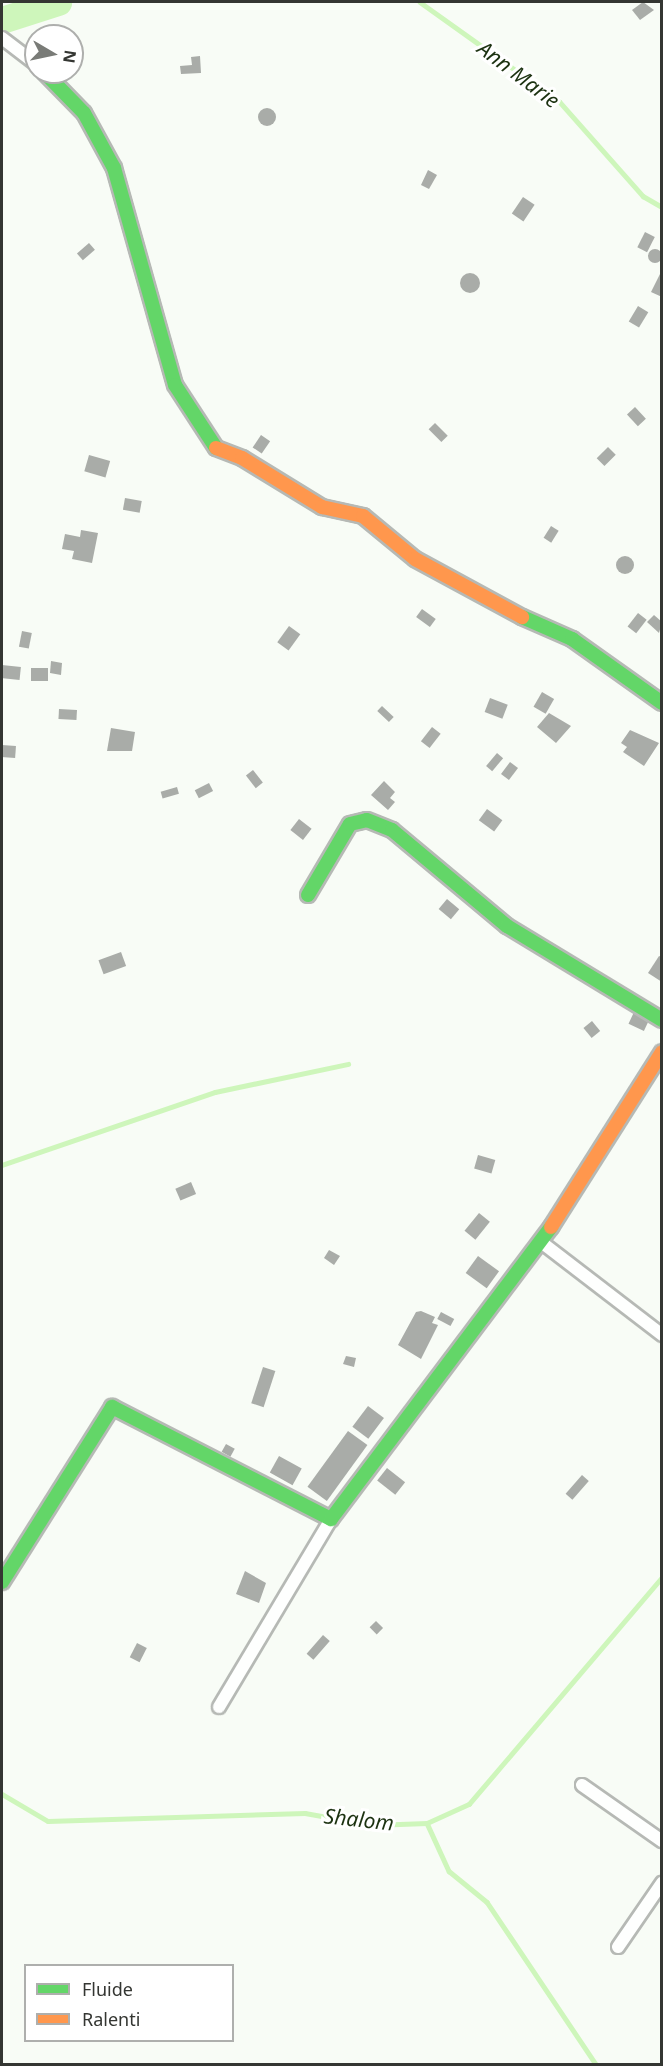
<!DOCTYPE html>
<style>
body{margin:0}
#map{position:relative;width:663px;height:2066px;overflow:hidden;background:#f8fcf6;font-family:"Noto Sans",sans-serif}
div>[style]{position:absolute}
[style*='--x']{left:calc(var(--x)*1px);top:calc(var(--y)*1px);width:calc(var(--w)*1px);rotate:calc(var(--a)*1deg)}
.stream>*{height:4.5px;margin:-2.25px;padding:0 2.25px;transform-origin:2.25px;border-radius:2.25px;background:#cef6bb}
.river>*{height:27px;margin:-13.5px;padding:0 13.5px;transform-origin:13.5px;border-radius:13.5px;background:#cef6bb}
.building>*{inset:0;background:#a9aca8;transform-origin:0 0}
.round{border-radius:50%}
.roads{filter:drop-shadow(2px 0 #b6b9b5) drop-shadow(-2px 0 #b6b9b5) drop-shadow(0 2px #b6b9b5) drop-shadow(0 -2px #b6b9b5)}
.street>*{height:12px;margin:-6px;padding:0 6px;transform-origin:6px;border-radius:6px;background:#fefffe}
.fast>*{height:14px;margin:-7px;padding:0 7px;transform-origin:7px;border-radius:7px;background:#63d668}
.slow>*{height:14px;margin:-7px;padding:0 7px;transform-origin:7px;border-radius:7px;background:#ff974d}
span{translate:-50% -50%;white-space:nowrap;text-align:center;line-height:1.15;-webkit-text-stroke:6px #fff;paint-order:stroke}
.water-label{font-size:21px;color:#1c3211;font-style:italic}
.frame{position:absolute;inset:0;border:3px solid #343632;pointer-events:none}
.legend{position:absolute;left:24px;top:1964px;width:210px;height:78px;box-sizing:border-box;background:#fff;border:2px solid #aeafad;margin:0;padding:8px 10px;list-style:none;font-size:18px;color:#343632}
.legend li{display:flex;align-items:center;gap:12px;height:30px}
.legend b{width:30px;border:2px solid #aeafad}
.north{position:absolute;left:24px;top:24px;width:60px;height:60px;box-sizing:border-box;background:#fff;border:2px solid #aeafad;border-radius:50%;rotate:99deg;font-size:16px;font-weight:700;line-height:24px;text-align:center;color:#343632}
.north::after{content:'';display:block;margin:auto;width:21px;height:27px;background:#797b77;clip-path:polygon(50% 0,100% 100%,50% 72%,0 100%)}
</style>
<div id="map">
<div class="stream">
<div style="--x:420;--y:2;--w:171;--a:35.5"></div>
<div style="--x:559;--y:101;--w:127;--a:48.5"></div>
<div style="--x:643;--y:196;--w:22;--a:30"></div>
<div style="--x:2;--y:1165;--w:225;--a:-18.9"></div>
<div style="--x:215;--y:1092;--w:136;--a:-11.9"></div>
<div style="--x:2;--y:1794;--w:53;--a:30.4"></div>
<div style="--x:48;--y:1821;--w:257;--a:-1.8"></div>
<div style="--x:305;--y:1813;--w:68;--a:10.2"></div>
<div style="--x:372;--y:1825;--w:55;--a:-2.1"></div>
<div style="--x:427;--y:1823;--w:46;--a:-24.3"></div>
<div style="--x:469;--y:1804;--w:298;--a:-49.6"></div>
<div style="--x:427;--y:1823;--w:53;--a:65.4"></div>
<div style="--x:449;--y:1871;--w:49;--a:39.2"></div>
<div style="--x:487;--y:1902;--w:195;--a:56.1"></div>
</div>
<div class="river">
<div style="--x:2;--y:20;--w:59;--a:-17.8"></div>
</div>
<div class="building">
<div style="clip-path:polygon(643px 2px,654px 10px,640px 20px,632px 10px)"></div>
<div style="clip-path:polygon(200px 56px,201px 73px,181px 74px,180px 66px,192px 65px,191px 57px)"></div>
<div class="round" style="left:258px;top:108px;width:18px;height:18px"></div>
<div style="clip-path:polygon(428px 170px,437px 175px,429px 189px,421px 185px)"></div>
<div style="left:523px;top:197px;width:14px;height:20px;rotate:34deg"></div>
<div style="left:645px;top:232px;width:11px;height:17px;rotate:27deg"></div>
<div style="left:89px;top:243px;width:9px;height:16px;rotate:49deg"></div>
<div class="round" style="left:648px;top:249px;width:14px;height:14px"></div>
<div style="clip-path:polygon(662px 270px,662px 297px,651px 292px)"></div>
<div class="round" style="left:460px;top:273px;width:20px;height:20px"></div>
<div style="left:638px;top:306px;width:12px;height:18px;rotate:31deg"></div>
<div style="left:635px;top:407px;width:16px;height:11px;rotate:47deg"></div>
<div style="left:435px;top:423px;width:18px;height:9px;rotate:45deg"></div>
<div style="left:261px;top:435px;width:11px;height:15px;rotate:34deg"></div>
<div style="left:608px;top:447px;width:11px;height:16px;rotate:45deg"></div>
<div style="left:89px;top:455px;width:22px;height:17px;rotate:16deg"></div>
<div style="left:125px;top:498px;width:17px;height:12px;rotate:10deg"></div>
<div style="left:551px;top:526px;width:9px;height:14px;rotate:32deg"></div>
<div style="clip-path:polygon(81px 530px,98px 533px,92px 563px,72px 559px,74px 551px,62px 549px,65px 534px,80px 537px)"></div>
<div class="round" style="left:616px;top:556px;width:18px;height:18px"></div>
<div style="left:422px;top:609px;width:17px;height:10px;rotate:36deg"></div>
<div style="left:638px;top:613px;width:11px;height:17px;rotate:38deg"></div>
<div style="clip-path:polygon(654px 615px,662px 622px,659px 633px,647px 622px)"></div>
<div style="left:289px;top:626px;width:14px;height:20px;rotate:36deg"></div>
<div style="left:22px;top:631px;width:10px;height:16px;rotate:11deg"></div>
<div style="clip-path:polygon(51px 661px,62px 663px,61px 675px,50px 673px)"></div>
<div style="left:2px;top:665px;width:19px;height:13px;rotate:6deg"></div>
<div style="left:31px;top:668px;width:17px;height:13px"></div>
<div style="left:542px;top:692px;width:14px;height:17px;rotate:30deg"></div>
<div style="left:490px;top:698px;width:19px;height:15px;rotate:21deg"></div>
<div style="left:382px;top:706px;width:16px;height:7px;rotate:43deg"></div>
<div style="left:59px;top:709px;width:18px;height:10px;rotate:3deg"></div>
<div style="clip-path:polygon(549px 713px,571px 726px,556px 743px,537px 727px)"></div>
<div style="left:432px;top:727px;width:11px;height:18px;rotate:38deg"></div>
<div style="clip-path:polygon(111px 728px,135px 732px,132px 751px,107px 751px)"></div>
<div style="clip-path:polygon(630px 730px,659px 743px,644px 766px,623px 752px,627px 747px,621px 743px)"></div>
<div style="left:2px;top:745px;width:14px;height:12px;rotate:4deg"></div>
<div style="left:497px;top:753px;width:8px;height:17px;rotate:40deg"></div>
<div style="left:510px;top:762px;width:10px;height:15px;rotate:37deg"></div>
<div style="left:253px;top:770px;width:16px;height:9px;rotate:52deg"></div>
<div style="clip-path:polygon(384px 781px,395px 792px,390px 798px,395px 802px,388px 810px,371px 795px)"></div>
<div style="left:209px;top:783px;width:9px;height:16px;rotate:63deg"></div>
<div style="left:177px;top:787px;width:7px;height:17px;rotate:74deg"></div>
<div style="left:487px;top:809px;width:19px;height:14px;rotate:36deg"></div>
<div style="left:299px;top:819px;width:16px;height:14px;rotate:38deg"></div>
<div style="left:447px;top:899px;width:16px;height:13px;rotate:40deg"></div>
<div style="left:121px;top:952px;width:15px;height:24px;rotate:70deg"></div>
<div style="clip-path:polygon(659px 956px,662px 957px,662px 982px,648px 973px)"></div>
<div style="left:634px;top:1012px;width:17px;height:13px;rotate:25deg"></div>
<div style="left:592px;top:1021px;width:13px;height:11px;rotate:51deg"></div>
<div style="left:478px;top:1155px;width:18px;height:14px;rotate:16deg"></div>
<div style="left:191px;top:1182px;width:13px;height:17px;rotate:67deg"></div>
<div style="left:479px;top:1213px;width:14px;height:23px;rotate:39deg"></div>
<div style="clip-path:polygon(329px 1250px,340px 1256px,334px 1265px,324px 1258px)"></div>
<div style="left:478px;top:1256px;width:26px;height:21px;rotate:36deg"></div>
<div style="clip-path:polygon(421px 1311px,435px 1317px,432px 1323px,438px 1325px,421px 1359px,398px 1345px,416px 1312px)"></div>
<div style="left:441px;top:1312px;width:15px;height:8px;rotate:28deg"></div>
<div style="clip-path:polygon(346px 1356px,356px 1358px,354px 1367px,343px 1364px)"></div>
<div style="left:263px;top:1367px;width:13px;height:38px;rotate:18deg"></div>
<div style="left:368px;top:1406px;width:20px;height:26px;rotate:37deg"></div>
<div style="left:348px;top:1431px;width:24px;height:69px;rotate:36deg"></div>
<div style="left:226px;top:1444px;width:10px;height:9px;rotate:29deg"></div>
<div style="left:279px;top:1456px;width:26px;height:19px;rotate:29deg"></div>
<div style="left:387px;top:1468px;width:23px;height:16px;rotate:38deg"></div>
<div style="left:582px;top:1475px;width:9px;height:25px;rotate:41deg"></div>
<div style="clip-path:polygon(245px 1571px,266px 1583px,259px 1603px,236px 1594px)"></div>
<div style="left:376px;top:1621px;width:10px;height:9px;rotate:45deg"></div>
<div style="left:323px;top:1635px;width:9px;height:25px;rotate:41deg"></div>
<div style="left:137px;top:1643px;width:11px;height:16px;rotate:27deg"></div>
</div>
<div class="roads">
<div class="street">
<div style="--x:2;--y:38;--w:43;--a:37.4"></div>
<div style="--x:541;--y:1242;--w:153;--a:37.5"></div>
<div style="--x:219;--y:1707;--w:219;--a:-59.2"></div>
<div style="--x:582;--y:1785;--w:98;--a:35"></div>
<div style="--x:618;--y:1947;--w:78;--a:-55.5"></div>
</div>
<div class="fast">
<div style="--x:44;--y:72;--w:57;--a:45.7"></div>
<div style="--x:84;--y:113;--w:63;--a:61.4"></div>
<div style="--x:114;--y:168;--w:225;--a:74.3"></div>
<div style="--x:175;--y:385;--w:75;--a:56.9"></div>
<div style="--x:522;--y:617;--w:55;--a:23.7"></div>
<div style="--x:572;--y:639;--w:110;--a:35.4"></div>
<div style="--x:308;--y:895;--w:82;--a:-59.4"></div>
<div style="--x:350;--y:824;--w:17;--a:-13"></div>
<div style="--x:367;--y:820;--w:27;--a:22"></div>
<div style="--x:392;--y:830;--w:150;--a:39.9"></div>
<div style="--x:507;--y:926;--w:181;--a:31.2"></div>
<div style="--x:2;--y:1582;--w:207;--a:-57.8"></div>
<div style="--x:112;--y:1407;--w:246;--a:27.1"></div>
<div style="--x:331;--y:1519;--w:366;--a:-53"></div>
</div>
<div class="slow">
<div style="--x:216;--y:448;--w:28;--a:21"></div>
<div style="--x:242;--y:458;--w:94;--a:31.5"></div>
<div style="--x:322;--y:507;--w:42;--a:12.4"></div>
<div style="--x:363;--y:516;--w:67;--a:39.6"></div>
<div style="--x:415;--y:559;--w:122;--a:28.5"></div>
<div style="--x:551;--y:1227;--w:207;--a:-57.6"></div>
</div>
</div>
<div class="water-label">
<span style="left:519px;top:74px;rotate:37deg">Ann Marie</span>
<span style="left:359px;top:1819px;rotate:6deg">Shalom</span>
</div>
<div class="frame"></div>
<ul class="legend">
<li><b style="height:8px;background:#63d668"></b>Fluide</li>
<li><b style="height:8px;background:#ff974d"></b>Ralenti</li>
</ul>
<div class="north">N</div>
</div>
